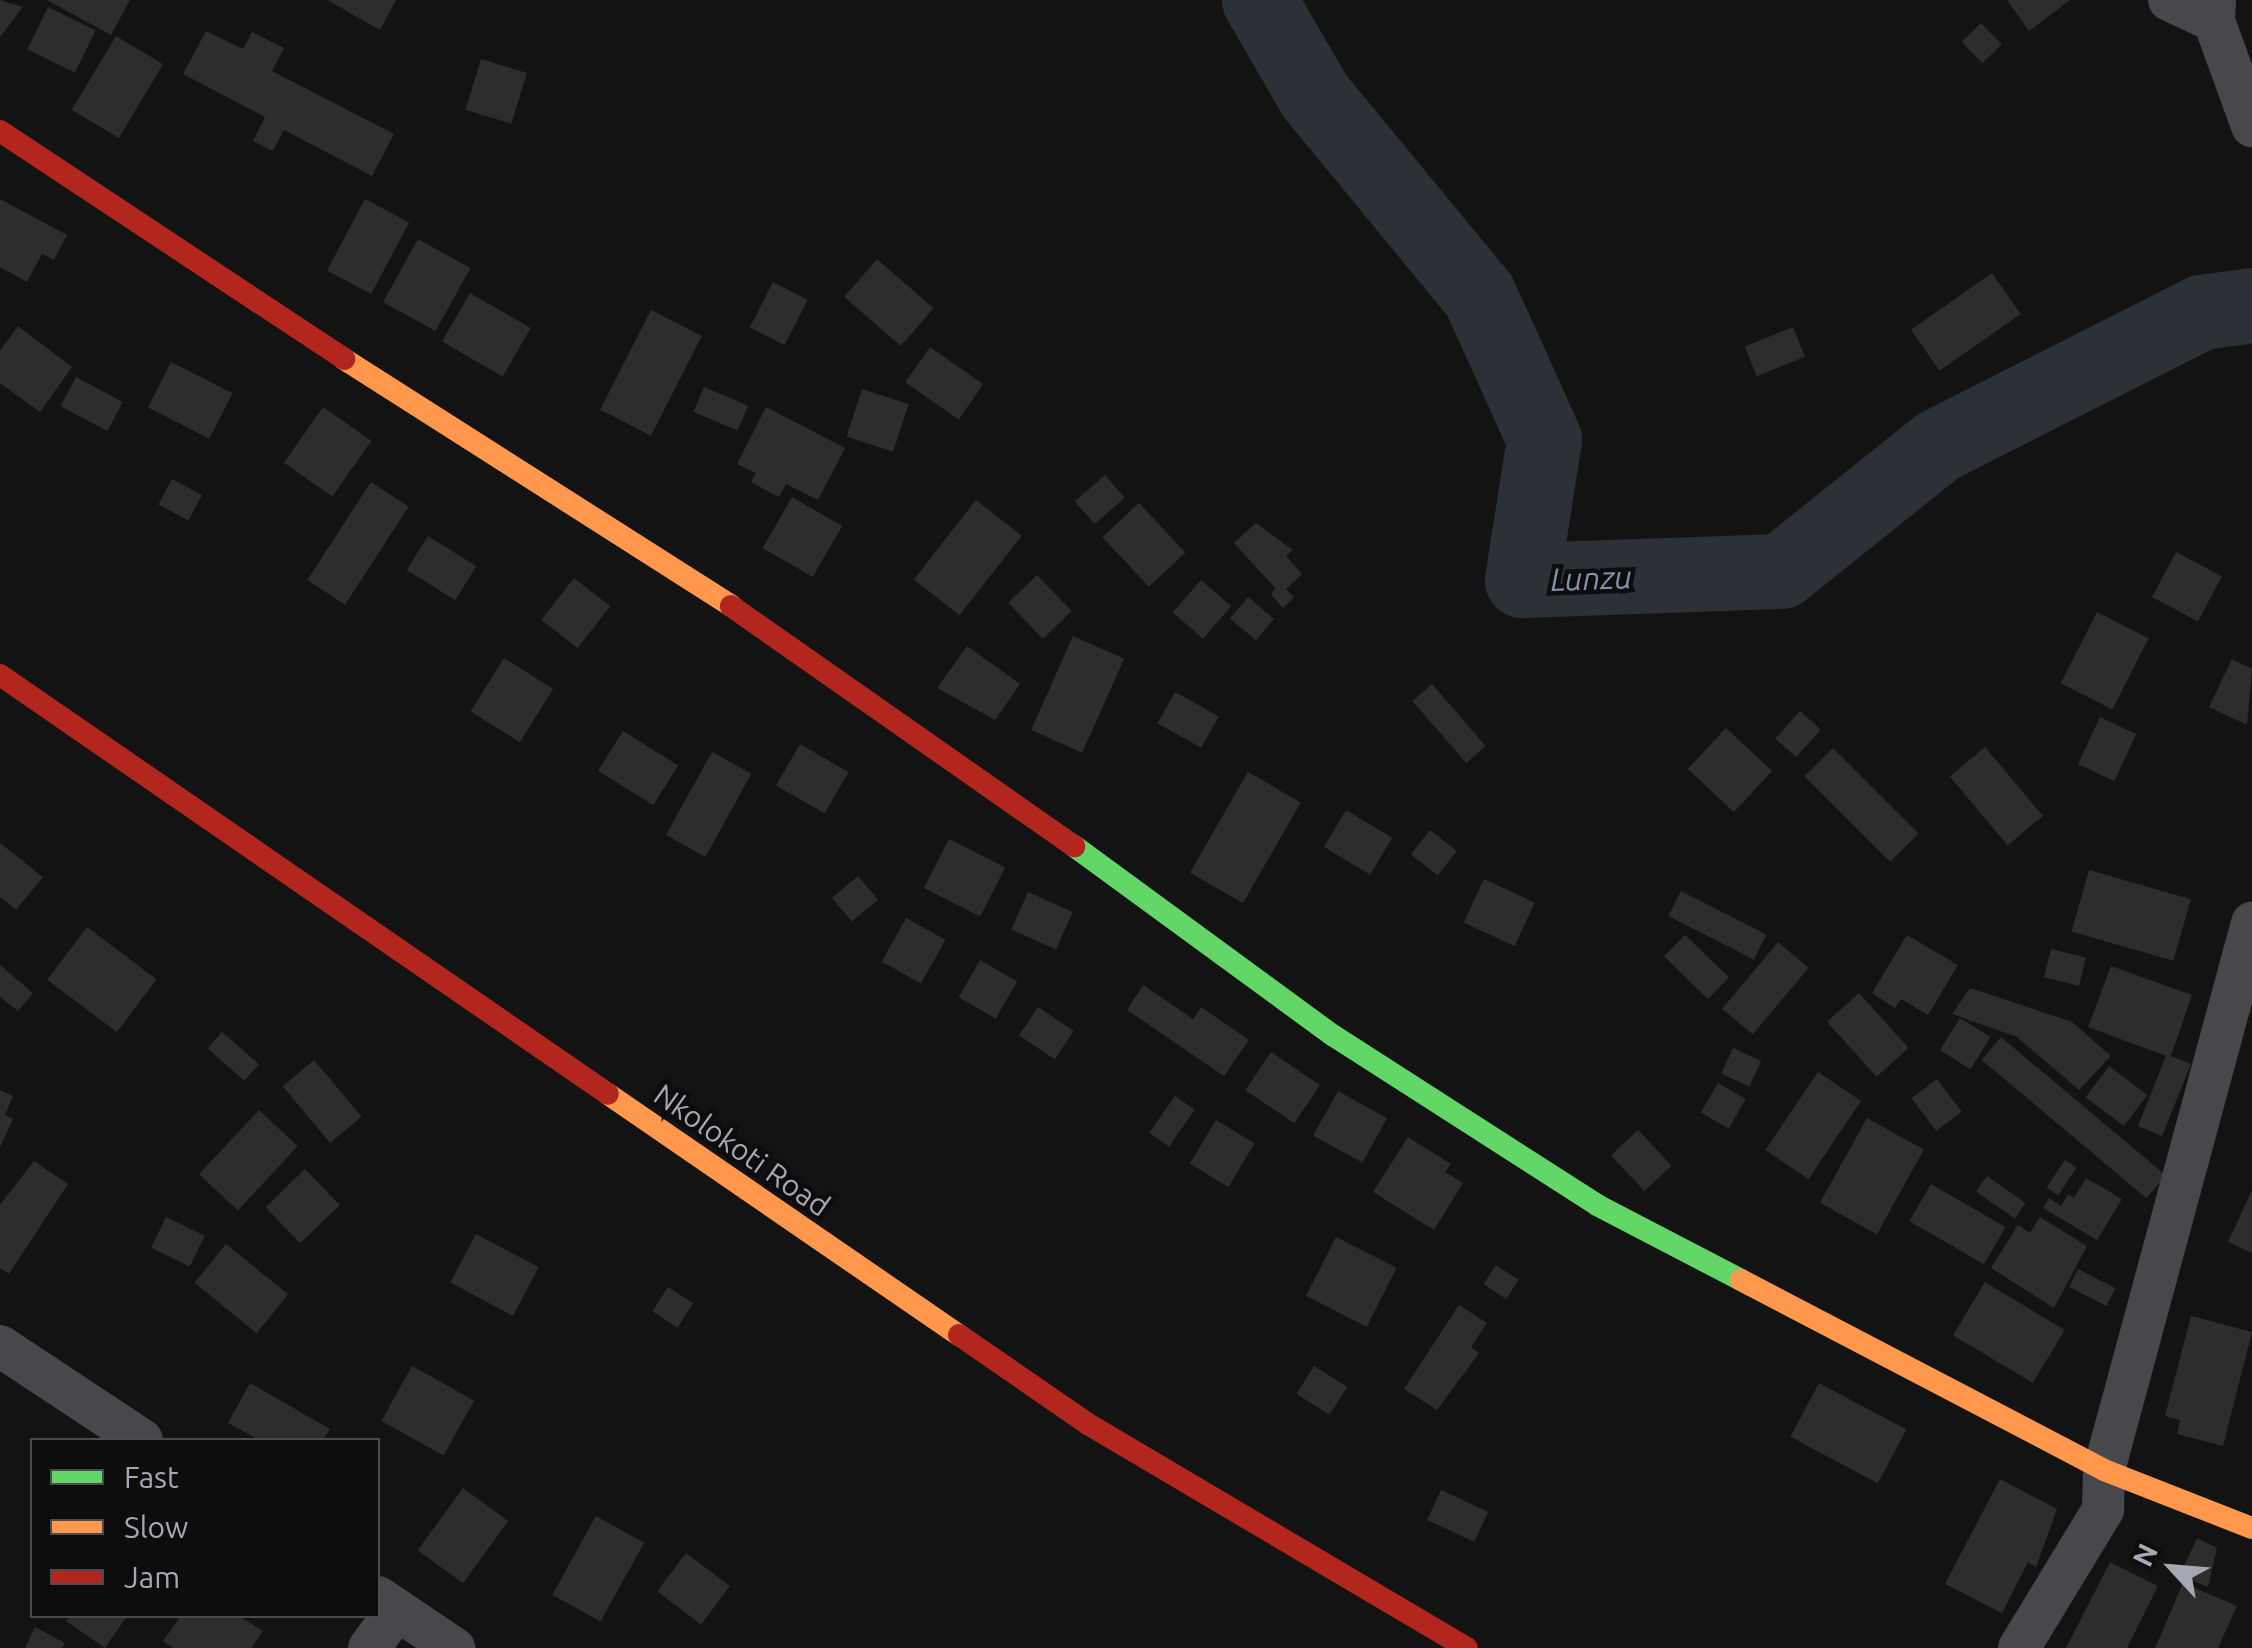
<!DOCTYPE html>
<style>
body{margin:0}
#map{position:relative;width:2252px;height:1648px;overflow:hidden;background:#131313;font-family:Ubuntu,sans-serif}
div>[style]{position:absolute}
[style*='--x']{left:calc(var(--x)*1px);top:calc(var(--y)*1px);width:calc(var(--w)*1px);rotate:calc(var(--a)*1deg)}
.river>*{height:75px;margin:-37.5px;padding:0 37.5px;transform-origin:37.5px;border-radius:37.5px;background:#2b3137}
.building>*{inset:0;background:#2d2d2e;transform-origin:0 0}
.street>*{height:42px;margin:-21px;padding:0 21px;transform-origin:21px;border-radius:21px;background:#47484c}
.fast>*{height:22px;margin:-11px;padding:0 11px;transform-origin:11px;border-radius:11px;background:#63d668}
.slow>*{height:22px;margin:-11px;padding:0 11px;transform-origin:11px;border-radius:11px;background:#ff974d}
.jam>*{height:22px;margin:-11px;padding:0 11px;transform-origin:11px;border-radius:11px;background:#b3261e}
span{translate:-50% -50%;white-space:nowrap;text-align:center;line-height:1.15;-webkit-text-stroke:9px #0d0d0e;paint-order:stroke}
.street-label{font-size:30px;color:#a5a8b3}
.water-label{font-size:32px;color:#8093aa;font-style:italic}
.legend{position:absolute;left:30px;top:1438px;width:350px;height:180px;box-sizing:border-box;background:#0d0d0e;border:2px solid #4a4b50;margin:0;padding:12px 18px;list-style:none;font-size:30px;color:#a5a8b3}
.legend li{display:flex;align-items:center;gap:20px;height:50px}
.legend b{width:50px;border:2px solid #4a4b50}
.north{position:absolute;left:2122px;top:1518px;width:100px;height:100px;-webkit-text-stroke:8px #0d0d0e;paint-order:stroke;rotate:296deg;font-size:28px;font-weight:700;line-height:40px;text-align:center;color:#a5a8b3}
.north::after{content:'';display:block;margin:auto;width:35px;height:45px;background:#a5a8b3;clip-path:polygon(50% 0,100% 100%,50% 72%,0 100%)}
</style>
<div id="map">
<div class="river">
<div style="--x:1259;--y:0;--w:110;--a:59.9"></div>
<div style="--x:1314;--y:95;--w:259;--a:50.5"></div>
<div style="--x:1479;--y:295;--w:158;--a:65.7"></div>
<div style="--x:1544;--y:439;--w:143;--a:98.9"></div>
<div style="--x:1522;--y:580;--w:259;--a:-2"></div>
<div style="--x:1781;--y:571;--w:200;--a:-38.7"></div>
<div style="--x:1937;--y:446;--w:296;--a:-26.9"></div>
<div style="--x:2201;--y:312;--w:51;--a:-7.8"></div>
</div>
<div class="building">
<div style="clip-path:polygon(0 0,23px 7px,0 37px)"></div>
<div style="clip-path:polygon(47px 0,130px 0,111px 35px)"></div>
<div style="clip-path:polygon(327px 0,396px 0,380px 30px)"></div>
<div style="clip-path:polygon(2007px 0,2070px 0,2029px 31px)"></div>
<div style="left:48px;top:7px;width:53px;height:47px;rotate:26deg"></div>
<div style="left:1981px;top:23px;width:30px;height:27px;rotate:46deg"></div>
<div style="clip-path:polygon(206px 31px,243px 49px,252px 32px,284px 48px,272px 71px,394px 134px,372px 176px,284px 130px,273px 151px,253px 141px,265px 117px,183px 74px)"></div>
<div style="left:116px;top:36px;width:55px;height:86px;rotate:31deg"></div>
<div style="left:481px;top:59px;width:48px;height:53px;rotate:17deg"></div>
<div style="clip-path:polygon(0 199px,67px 235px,54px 260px,42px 254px,27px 282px,0 267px)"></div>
<div style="left:365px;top:199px;width:50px;height:81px;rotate:28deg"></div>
<div style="left:418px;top:239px;width:60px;height:72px;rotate:29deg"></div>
<div style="left:877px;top:259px;width:75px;height:50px;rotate:41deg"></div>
<div style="left:1992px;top:273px;width:50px;height:99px;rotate:55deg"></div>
<div style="left:773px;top:282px;width:39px;height:51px;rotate:27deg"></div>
<div style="left:470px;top:293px;width:70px;height:56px;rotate:30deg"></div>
<div style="left:651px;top:310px;width:57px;height:112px;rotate:27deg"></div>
<div style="clip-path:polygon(18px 326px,72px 367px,40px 412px,0 383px,0 351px)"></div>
<div style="left:1793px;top:327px;width:32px;height:52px;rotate:68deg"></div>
<div style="left:930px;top:347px;width:65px;height:43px;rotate:35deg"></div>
<div style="left:171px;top:362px;width:69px;height:51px;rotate:27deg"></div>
<div style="left:76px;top:377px;width:53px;height:33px;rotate:28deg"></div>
<div style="left:704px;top:387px;width:48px;height:27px;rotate:23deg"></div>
<div style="left:862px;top:389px;width:49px;height:50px;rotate:18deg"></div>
<div style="left:323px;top:407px;width:59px;height:68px;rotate:35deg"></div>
<div style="clip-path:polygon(766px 407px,845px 448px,818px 500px,786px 484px,779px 497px,751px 482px,756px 473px,737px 464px)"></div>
<div style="left:1105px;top:475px;width:30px;height:40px;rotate:49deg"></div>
<div style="left:172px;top:479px;width:34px;height:29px;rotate:28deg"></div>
<div style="left:371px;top:482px;width:45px;height:117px;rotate:33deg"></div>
<div style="left:792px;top:497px;width:58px;height:59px;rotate:30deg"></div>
<div style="left:976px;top:500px;width:58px;height:101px;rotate:38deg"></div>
<div style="left:1139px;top:503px;width:68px;height:50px;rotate:47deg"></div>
<div style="clip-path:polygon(1256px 523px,1293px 550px,1286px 556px,1302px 574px,1286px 589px,1294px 597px,1283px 608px,1271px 595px,1275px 588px,1234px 543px)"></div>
<div style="left:428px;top:536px;width:57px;height:40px;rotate:32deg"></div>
<div style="left:2176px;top:552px;width:52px;height:51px;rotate:28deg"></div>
<div style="left:1037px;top:575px;width:50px;height:40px;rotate:46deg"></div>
<div style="left:574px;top:578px;width:46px;height:53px;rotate:38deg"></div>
<div style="left:1201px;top:580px;width:40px;height:43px;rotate:41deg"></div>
<div style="left:1248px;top:597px;width:34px;height:28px;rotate:40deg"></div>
<div style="left:2097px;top:612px;width:58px;height:80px;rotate:27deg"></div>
<div style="left:1073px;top:636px;width:56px;height:103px;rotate:24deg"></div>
<div style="clip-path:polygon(967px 646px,1020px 684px,995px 720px,937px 688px)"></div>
<div style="left:504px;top:658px;width:58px;height:63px;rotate:32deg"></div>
<div style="clip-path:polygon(2232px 659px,2252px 669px,2247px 725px,2209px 707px)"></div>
<div style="left:1432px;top:684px;width:82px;height:26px;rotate:49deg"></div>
<div style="left:1175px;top:692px;width:50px;height:36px;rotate:29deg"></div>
<div style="left:1800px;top:711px;width:28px;height:37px;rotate:42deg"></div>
<div style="left:2100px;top:717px;width:40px;height:52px;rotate:25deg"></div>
<div style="left:1726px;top:728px;width:63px;height:56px;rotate:43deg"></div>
<div style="left:623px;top:731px;width:65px;height:47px;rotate:32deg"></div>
<div style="left:800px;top:744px;width:56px;height:48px;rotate:30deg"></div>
<div style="left:1985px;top:747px;width:90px;height:46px;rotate:50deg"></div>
<div style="left:1833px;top:748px;width:121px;height:40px;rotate:45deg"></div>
<div style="left:712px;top:752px;width:45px;height:95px;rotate:29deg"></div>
<div style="left:1248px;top:772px;width:61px;height:116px;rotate:30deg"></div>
<div style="left:1346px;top:810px;width:54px;height:43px;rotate:31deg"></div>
<div style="left:1430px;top:830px;width:34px;height:31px;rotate:38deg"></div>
<div style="left:949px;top:839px;width:63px;height:55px;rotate:27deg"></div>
<div style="clip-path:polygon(0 843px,43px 877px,16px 910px,0 897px)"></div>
<div style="left:2089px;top:870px;width:106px;height:64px;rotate:16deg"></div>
<div style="left:858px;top:876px;width:31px;height:34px;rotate:50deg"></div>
<div style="left:1484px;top:879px;width:56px;height:48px;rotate:25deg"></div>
<div style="left:1681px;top:891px;width:96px;height:28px;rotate:27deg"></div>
<div style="left:1028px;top:892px;width:49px;height:41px;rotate:24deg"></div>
<div style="left:906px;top:918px;width:45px;height:50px;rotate:29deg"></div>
<div style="left:87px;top:927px;width:87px;height:66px;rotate:37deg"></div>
<div style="left:1685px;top:935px;width:61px;height:30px;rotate:44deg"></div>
<div style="clip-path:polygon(1907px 935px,1958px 965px,1928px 1015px,1901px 999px,1895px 1008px,1872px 993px)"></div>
<div style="left:1778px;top:942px;width:40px;height:87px;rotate:40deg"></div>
<div style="left:2051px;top:949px;width:36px;height:29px;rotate:14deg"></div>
<div style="left:980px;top:960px;width:43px;height:43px;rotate:30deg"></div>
<div style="clip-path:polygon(0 965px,33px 993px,18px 1011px,0 997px)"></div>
<div style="clip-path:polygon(2111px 966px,2192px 995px,2171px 1056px,2191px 1064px,2162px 1136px,2138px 1126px,2166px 1056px,2088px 1027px)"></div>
<div style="clip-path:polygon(1143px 985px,1193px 1019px,1201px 1007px,1249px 1040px,1224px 1076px,1127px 1010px)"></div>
<div style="clip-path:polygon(1970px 988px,2072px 1022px,2111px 1056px,2079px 1090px,2017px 1037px,1952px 1014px)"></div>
<div style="left:1859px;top:993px;width:74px;height:43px;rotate:48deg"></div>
<div style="left:1038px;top:1007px;width:43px;height:34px;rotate:34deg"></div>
<div style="left:1960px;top:1018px;width:36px;height:38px;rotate:32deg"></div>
<div style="left:222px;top:1032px;width:49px;height:22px;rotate:41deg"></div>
<div style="left:2001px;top:1037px;width:215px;height:30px;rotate:40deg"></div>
<div style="left:1733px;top:1048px;width:31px;height:28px;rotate:25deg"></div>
<div style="left:1271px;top:1052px;width:59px;height:46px;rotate:34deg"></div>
<div style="left:314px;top:1060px;width:74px;height:41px;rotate:50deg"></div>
<div style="left:2109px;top:1066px;width:48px;height:39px;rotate:37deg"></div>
<div style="left:1818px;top:1072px;width:52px;height:94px;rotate:34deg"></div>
<div style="left:1937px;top:1079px;width:41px;height:32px;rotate:53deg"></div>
<div style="left:1718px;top:1083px;width:32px;height:34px;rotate:30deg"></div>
<div style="clip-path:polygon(0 1090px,13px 1096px,5px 1115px,13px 1119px,0 1147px)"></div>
<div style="left:1338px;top:1091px;width:56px;height:51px;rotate:29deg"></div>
<div style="left:1175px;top:1096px;width:24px;height:45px;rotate:35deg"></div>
<div style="left:259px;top:1110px;width:53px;height:88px;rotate:43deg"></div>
<div style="left:1867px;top:1118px;width:65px;height:97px;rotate:29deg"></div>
<div style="left:1216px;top:1120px;width:45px;height:51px;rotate:31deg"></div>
<div style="left:1638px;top:1130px;width:49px;height:37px;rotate:47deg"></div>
<div style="clip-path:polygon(1408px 1137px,1451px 1164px,1445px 1172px,1463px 1183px,1434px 1230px,1373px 1192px)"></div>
<div style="left:2065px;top:1160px;width:14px;height:33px;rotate:34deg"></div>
<div style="clip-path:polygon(34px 1161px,68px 1184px,9px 1274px,0 1268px,0 1205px)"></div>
<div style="left:305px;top:1169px;width:50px;height:55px;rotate:46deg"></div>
<div style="left:1987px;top:1176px;width:47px;height:19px;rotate:35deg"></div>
<div style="clip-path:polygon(2086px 1178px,2122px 1199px,2097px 1240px,2043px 1208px,2049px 1198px,2061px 1206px,2068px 1194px,2074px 1198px)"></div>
<div style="left:1931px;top:1184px;width:86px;height:43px;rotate:30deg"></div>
<div style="clip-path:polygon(2252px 1190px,2252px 1253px,2228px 1242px)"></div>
<div style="left:166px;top:1217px;width:43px;height:34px;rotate:26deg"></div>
<div style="clip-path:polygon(2040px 1217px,2087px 1246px,2054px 1308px,1991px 1268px,2018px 1225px,2030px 1233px)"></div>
<div style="left:476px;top:1234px;width:71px;height:55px;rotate:28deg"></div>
<div style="left:1336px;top:1237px;width:68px;height:66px;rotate:27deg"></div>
<div style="left:226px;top:1244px;width:80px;height:50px;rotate:39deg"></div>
<div style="left:1496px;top:1265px;width:27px;height:23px;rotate:33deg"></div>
<div style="left:2078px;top:1269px;width:42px;height:20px;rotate:27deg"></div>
<div style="left:1985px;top:1282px;width:93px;height:62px;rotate:31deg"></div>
<div style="left:668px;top:1287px;width:30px;height:29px;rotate:33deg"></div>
<div style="clip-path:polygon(1459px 1305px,1487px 1323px,1471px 1347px,1479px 1353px,1437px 1410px,1404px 1389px)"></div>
<div style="clip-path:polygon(2191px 1316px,2252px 1332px,2223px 1446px,2177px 1434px,2180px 1420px,2165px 1416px)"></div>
<div style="left:412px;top:1366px;width:71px;height:63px;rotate:29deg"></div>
<div style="left:1314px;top:1366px;width:39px;height:33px;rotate:32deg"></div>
<div style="clip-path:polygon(250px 1383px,330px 1429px,323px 1440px,259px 1440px,228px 1423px)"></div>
<div style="left:1819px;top:1383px;width:99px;height:61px;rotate:28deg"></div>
<div style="clip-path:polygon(2000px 1479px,2057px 1509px,2036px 1567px,2028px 1562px,2002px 1613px,1945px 1584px)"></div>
<div style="left:463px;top:1488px;width:56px;height:77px;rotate:36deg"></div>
<div style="left:1441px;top:1490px;width:52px;height:33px;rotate:25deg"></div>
<div style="left:596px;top:1516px;width:55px;height:90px;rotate:29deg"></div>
<div style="clip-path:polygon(2197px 1538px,2217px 1548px,2208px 1587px,2180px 1575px)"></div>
<div style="left:686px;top:1553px;width:55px;height:48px;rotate:37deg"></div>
<div style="clip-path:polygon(2110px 1562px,2158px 1586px,2127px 1648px,2066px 1648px)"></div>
<div style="clip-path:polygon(2183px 1583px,2237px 1606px,2218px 1648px,2155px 1648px)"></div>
<div style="clip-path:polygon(70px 1616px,127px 1616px,105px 1648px,66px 1621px)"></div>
<div style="clip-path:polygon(181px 1616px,239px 1616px,263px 1631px,251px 1648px,173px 1648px,163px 1641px)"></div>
<div style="clip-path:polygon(35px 1627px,65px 1643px,62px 1648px,25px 1648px)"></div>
</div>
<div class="street">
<div style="--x:2169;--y:0;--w:50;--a:25"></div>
<div style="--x:2215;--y:0;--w:21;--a:93"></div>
<div style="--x:2214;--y:21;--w:112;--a:70.1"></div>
<div style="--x:0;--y:1346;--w:170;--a:33.5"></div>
<div style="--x:378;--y:1597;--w:92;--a:33.9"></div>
<div style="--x:369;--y:1648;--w:47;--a:-53.6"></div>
<div style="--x:2019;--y:1648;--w:162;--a:-58.7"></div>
<div style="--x:2103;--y:1510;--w:40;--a:-88.6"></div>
<div style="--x:2104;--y:1470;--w:567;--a:-74.86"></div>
</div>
<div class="fast">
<div style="--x:1074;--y:846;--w:322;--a:36.2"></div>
<div style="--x:1334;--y:1036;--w:313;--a:32.7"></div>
<div style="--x:1597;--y:1205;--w:162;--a:27.5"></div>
</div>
<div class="slow">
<div style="--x:344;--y:359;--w:459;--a:32.5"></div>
<div style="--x:608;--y:1094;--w:426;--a:34.5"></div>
<div style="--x:1741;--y:1280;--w:410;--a:27.6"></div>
<div style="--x:2104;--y:1470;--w:159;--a:21.4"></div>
</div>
<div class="jam">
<div style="--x:0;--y:131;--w:413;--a:33.5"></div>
<div style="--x:731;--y:606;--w:419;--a:35"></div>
<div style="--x:0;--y:675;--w:738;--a:34.57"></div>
<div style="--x:959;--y:1335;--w:157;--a:34.6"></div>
<div style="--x:1088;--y:1424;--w:440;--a:30.6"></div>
</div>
<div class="street-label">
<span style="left:742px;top:1150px;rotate:35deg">Nkolokoti Road</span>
</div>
<div class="water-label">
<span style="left:1591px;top:578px;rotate:-2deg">Lunzu</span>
</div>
<ul class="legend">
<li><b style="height:12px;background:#63d668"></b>Fast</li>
<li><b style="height:12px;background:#ff974d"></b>Slow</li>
<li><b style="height:12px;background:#b3261e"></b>Jam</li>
</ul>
<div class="north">N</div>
</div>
